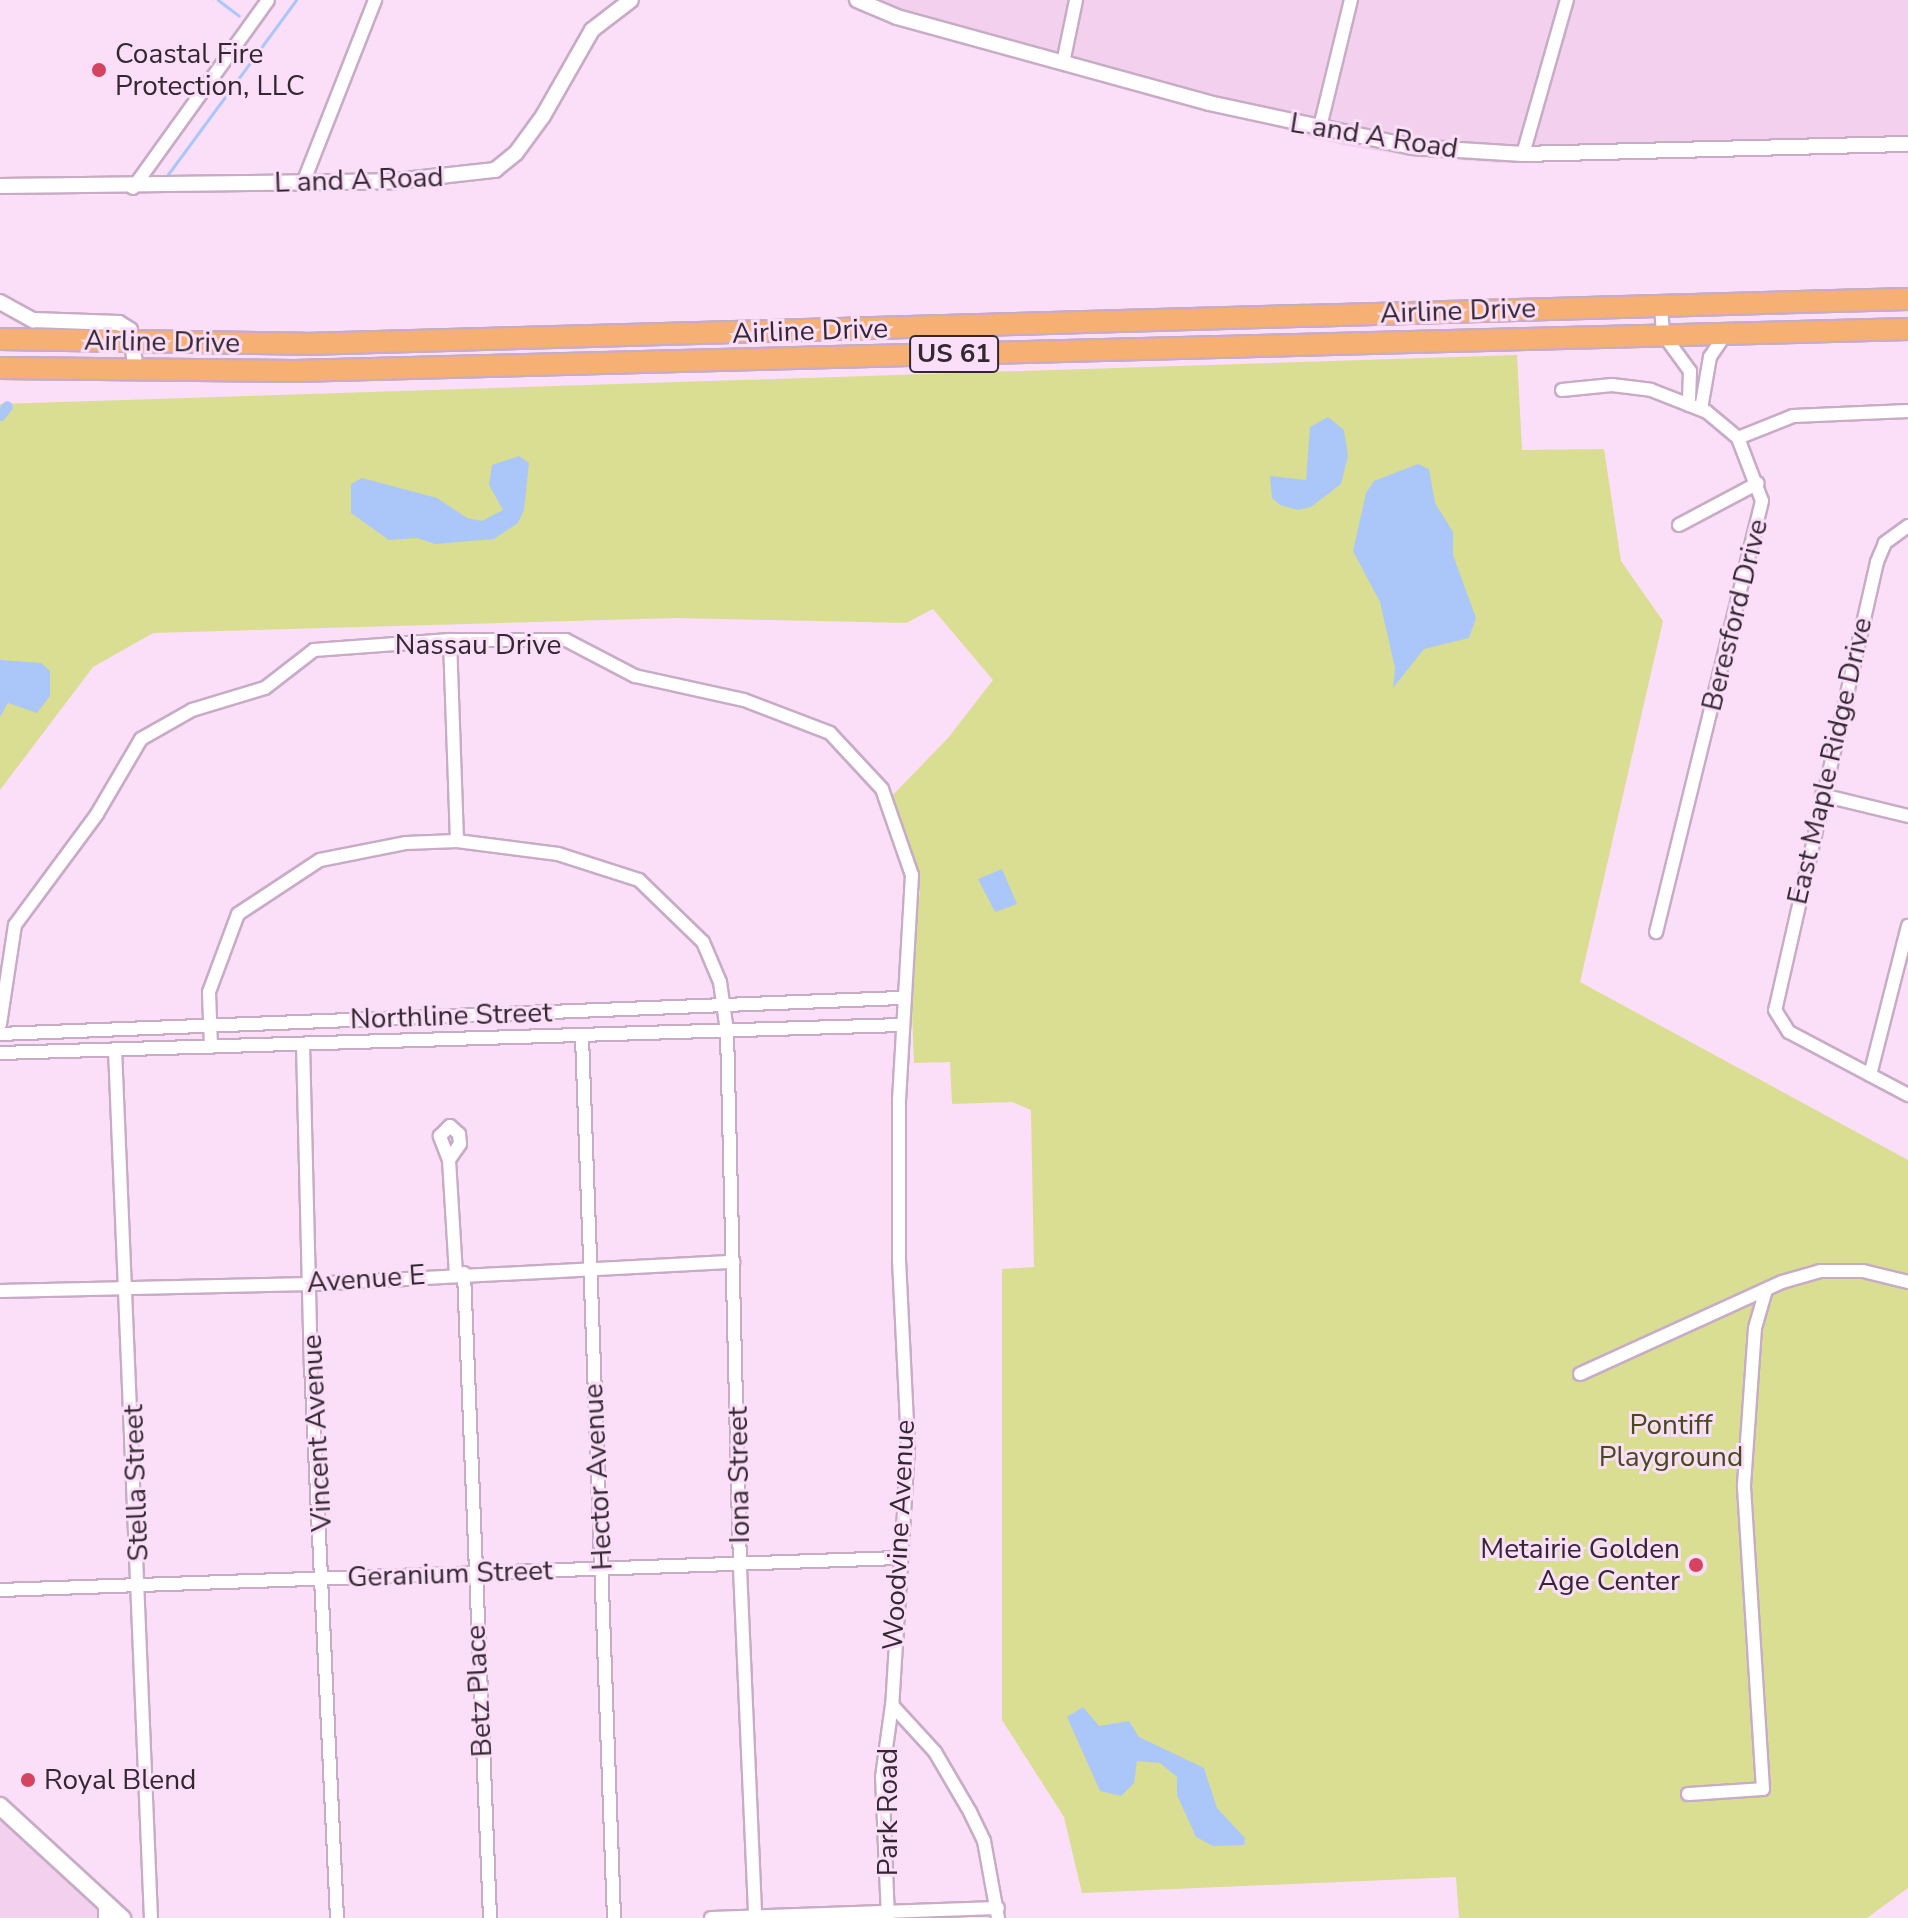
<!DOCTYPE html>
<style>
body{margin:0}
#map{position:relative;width:1908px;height:1918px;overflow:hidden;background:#fbdef8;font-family:"Nunito Sans",sans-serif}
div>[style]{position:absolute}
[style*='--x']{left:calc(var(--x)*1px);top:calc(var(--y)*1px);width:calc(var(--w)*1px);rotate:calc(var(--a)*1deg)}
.built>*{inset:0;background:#f2d0ee}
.green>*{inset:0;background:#d9de92}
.water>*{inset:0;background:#abc7f9}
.stream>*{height:3px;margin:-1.5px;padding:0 1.5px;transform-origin:1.5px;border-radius:1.5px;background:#abc7f9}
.canal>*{height:11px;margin:-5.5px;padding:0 5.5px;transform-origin:5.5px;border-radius:5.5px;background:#abc7f9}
.roads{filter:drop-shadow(2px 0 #c8acc5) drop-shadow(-2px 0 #c8acc5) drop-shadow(0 2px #c8acc5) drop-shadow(0 -2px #c8acc5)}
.minor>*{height:12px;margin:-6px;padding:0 6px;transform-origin:6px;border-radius:6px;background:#fff}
.tertiary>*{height:14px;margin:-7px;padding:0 7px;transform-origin:7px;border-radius:7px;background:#fff}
.secondary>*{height:16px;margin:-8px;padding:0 8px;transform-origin:8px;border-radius:8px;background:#fff}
.trunk>*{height:20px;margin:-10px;padding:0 10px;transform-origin:10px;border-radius:10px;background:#f7b073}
.dots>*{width:22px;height:22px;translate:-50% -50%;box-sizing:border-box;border:4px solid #fbdef8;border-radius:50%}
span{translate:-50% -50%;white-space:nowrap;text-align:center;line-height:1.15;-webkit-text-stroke:6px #fbdef8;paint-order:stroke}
.shield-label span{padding:2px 6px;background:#fbdef8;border:2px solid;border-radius:6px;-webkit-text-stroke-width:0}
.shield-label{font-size:26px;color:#332832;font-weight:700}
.poi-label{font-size:28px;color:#332832}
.left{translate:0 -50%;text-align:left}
.right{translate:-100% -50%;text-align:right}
.street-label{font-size:28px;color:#332832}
.park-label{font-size:28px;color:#47491f}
</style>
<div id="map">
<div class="built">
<div style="clip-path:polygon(845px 0,1908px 0,1908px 150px,1499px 163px,1417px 157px,1342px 145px,901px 26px)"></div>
<div style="clip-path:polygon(0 1820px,100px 1910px,101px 1918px,0 1918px)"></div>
</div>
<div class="green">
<div style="clip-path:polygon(1517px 355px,1522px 450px,1604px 449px,1621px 561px,1663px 621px,1580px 982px,1908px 1160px,1908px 1888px,1867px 1918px,1459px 1918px,1456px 1877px,1082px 1893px,1064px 1817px,1002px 1720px,1002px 1269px,1034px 1267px,1031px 1110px,1012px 1102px,952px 1104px,950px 1062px,914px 1063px,911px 985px,920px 889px,909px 841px,889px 799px,948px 738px,993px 680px,933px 609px,906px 623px,677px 618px,153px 633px,93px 667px,0 790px,0 404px)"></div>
</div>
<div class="water">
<div style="clip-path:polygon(1328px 417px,1344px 430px,1348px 456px,1341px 484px,1311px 507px,1298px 510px,1280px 505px,1272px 498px,1270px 476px,1306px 480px,1310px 427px)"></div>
<div style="clip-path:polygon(519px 456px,529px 463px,524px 510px,518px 523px,494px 539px,435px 544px,417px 538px,389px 540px,351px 513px,351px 484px,362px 478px,437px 498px,467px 518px,482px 521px,503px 510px,489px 485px,492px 465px)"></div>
<div style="clip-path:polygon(1418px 464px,1429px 469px,1435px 503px,1453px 532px,1453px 555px,1476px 618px,1469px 638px,1424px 649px,1393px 688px,1395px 668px,1380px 602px,1353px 551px,1366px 493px,1374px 481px)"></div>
<div style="clip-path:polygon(0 660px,41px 663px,50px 671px,50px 696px,37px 713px,8px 703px,0 717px)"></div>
<div style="clip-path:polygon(1002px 869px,1017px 904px,995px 912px,978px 879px)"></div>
<div style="clip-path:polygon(1083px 1707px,1099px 1726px,1129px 1721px,1139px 1737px,1204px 1768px,1217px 1808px,1245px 1838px,1244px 1845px,1213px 1846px,1196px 1837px,1177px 1795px,1177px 1777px,1160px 1763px,1137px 1761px,1134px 1783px,1121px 1796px,1100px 1791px,1067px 1717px)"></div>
</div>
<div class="stream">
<div style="--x:218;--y:0;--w:26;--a:37"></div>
<div style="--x:166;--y:177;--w:220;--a:-53.7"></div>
</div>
<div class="canal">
<div style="--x:0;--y:415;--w:11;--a:-52"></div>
</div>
<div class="roads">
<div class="minor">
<div style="--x:1063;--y:63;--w:64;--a:-78.3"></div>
<div style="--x:1319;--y:131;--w:135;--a:-76.3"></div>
<div style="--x:1523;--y:154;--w:160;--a:-74.1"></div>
<div style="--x:303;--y:183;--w:197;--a:-68.5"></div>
<div style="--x:133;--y:188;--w:231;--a:-54.3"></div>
<div style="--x:1661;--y:306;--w:28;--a:86"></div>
<div style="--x:1663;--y:334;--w:46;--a:53.9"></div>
<div style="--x:1690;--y:371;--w:34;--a:92"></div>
<div style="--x:1562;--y:390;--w:50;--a:-5.7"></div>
<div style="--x:1612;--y:385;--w:39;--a:7"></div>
<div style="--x:1651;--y:390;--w:60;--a:21.4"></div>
<div style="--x:1707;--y:412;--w:40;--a:40"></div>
<div style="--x:1738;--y:438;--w:67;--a:69.1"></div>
<div style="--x:1762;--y:501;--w:444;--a:103.8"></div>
<div style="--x:1701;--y:409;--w:53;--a:-80.2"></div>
<div style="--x:1710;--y:357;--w:29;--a:-56"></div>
<div style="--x:1738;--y:438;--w:59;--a:-21.8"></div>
<div style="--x:1793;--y:416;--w:115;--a:-2.5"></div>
<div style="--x:1679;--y:525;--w:89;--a:-28"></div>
<div style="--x:1908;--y:526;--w:29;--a:144"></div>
<div style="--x:1885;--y:543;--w:21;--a:113"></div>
<div style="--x:1877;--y:562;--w:459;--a:102.8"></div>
<div style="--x:1775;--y:1010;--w:26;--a:58"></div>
<div style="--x:1789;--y:1032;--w:135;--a:27.9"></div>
<div style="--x:450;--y:640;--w:201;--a:88"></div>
<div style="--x:1822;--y:795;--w:89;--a:13.7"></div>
<div style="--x:0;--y:1024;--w:100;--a:-81.4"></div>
<div style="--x:15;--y:925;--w:138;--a:-53.5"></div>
<div style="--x:97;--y:814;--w:87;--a:-59.6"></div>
<div style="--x:141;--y:739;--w:59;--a:-29.6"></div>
<div style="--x:192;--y:710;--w:76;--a:-16.8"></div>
<div style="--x:265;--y:688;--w:62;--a:-37.8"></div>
<div style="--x:314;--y:650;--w:136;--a:-4.2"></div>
<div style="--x:450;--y:640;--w:116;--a:0"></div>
<div style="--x:566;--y:640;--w:78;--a:27.6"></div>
<div style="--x:635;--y:676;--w:112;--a:12.4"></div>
<div style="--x:744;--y:700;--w:92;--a:21"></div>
<div style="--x:830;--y:733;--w:76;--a:47.1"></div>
<div style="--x:882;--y:789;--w:91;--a:70.8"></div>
<div style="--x:912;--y:875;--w:225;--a:93.3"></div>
<div style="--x:899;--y:1100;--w:160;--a:90"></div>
<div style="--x:899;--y:1260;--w:187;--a:87.2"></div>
<div style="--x:908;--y:1447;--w:258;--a:93.5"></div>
<div style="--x:892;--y:1705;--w:64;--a:47.5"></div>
<div style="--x:935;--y:1752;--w:69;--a:59.7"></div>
<div style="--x:970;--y:1812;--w:32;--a:64"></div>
<div style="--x:984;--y:1841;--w:78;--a:79.7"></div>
<div style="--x:0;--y:1034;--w:903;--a:-2.29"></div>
<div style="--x:582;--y:1037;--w:882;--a:87.92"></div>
<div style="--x:303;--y:1044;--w:321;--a:88.6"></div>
<div style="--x:311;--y:1365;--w:554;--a:87.31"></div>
<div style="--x:211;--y:1047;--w:55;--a:-92.1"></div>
<div style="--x:209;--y:992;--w:83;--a:-69.6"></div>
<div style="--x:238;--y:914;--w:98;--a:-33.4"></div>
<div style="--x:320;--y:860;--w:88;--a:-11.2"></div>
<div style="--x:406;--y:843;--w:51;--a:-2.2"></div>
<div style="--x:457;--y:841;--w:102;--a:7.3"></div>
<div style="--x:558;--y:854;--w:85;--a:17.8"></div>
<div style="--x:639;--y:880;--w:89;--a:44.1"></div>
<div style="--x:703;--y:942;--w:43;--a:67"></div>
<div style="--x:720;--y:982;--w:49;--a:81.9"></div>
<div style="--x:727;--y:1031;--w:537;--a:88.61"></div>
<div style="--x:740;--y:1568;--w:350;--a:87.5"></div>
<div style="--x:115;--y:1049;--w:870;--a:87.63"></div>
<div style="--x:0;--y:1053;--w:901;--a:-1.78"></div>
<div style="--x:1870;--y:1075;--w:154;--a:-75.7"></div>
<div style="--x:449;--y:1160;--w:26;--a:-111"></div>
<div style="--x:440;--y:1136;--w:14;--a:-45"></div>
<div style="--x:450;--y:1126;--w:12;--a:42"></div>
<div style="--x:459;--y:1134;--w:10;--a:84"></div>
<div style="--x:460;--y:1144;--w:19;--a:125"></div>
<div style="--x:449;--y:1160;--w:113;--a:86.5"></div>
<div style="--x:464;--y:1273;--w:646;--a:87.69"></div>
<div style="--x:0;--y:1291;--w:311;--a:-1.3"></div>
<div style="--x:311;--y:1284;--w:423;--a:-3"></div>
<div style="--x:1580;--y:1374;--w:222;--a:-24.5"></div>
<div style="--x:1782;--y:1282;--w:40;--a:-16"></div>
<div style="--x:1820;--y:1271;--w:43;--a:0"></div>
<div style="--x:1863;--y:1271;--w:46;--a:13.7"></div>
<div style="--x:0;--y:1590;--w:901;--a:-2.04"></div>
<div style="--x:1688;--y:1794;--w:75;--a:-3.8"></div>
<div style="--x:1763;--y:1789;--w:305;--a:-93.6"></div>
<div style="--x:1744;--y:1485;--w:157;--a:-86"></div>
<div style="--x:1755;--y:1328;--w:40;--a:-74"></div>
<div style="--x:105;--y:1901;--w:17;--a:90"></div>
<div style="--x:711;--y:1918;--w:287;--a:-2"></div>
<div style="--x:888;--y:1918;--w:141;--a:-92.4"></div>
<div style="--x:882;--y:1777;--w:73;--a:-82.1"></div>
</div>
<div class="tertiary">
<div style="--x:857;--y:0;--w:43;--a:23"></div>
<div style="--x:897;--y:17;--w:324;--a:15.4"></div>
<div style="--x:1209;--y:103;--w:208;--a:12.2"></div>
<div style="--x:1412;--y:147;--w:111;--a:3.6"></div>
<div style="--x:1523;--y:154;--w:385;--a:-1.5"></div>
<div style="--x:0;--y:186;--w:395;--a:-0.7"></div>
<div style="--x:395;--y:181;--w:101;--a:-6.3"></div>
<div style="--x:495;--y:170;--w:27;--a:-39"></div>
<div style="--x:516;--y:153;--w:46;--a:-53.9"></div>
<div style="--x:543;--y:116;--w:99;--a:-60.3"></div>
<div style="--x:592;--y:30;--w:49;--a:-37.6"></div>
<div style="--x:0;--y:302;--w:38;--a:29"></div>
<div style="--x:33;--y:320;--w:86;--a:2"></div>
<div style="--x:119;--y:323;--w:13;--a:32"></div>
<div style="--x:130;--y:330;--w:40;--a:81.5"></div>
</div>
<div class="secondary">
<div style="--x:0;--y:1806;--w:166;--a:42.6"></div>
</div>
<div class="trunk">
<div style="--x:0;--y:339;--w:305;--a:0.9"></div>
<div style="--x:305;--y:344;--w:1604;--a:-1.61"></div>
<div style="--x:0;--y:368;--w:295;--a:0.6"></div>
<div style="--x:295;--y:371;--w:1614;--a:-1.49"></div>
</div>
</div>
<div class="dots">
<div style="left:99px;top:70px;background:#d4445e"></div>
<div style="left:1696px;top:1565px;background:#d4445e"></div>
<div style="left:28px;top:1780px;background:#d4445e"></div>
</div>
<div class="shield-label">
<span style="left:954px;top:354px">US 61</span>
</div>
<div class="poi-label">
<span class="left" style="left:115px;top:70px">Coastal Fire<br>Protection, LLC</span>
<span class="right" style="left:1680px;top:1565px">Metairie Golden<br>Age Center</span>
<span class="left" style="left:44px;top:1780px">Royal Blend</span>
</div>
<div class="street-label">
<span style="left:1374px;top:136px;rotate:9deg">L and A Road</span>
<span style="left:359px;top:180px;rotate:-2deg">L and A Road</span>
<span style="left:1458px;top:311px;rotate:-2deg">Airline Drive</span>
<span style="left:810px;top:331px;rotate:-2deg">Airline Drive</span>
<span style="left:162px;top:342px;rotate:1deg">Airline Drive</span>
<span style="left:1735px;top:615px;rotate:-76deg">Beresford Drive</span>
<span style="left:478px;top:645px">Nassau Drive</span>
<span style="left:1830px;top:761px;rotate:-77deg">East Maple Ridge Drive</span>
<span style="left:451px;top:1016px;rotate:-2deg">Northline Street</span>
<span style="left:366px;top:1279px;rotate:-4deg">Avenue E</span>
<span style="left:317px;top:1433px;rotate:-93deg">Vincent Avenue</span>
<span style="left:739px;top:1475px;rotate:-91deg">Iona Street</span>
<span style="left:598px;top:1477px;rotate:-93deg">Hector Avenue</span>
<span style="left:136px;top:1483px;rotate:-92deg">Stella Street</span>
<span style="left:899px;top:1535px;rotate:-87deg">Woodvine Avenue</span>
<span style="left:450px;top:1574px;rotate:-2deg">Geranium Street</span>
<span style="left:479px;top:1691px;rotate:-93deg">Betz Place</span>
<span style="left:888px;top:1812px;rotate:-90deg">Park Road</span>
</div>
<div class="park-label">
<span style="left:1671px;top:1441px">Pontiff<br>Playground</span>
</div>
</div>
